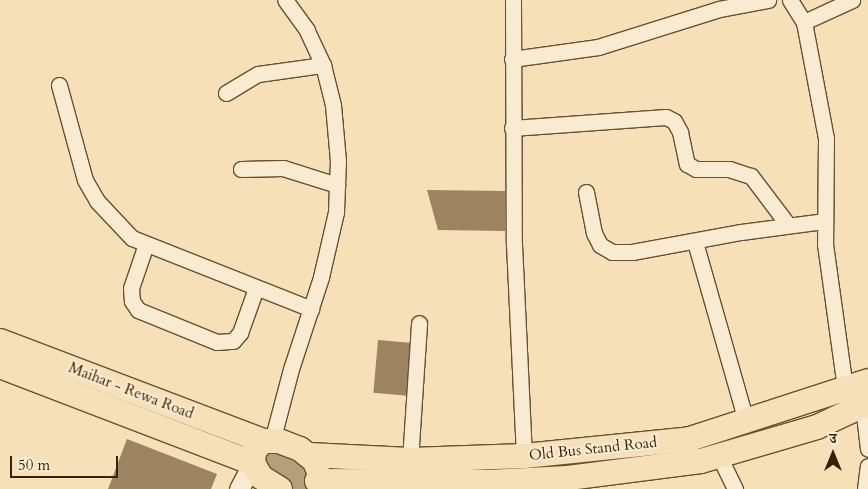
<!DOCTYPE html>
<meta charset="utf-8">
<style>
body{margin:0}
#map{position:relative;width:868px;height:489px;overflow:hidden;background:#f6e0b8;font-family:Cardo,"Noto Serif Devanagari",serif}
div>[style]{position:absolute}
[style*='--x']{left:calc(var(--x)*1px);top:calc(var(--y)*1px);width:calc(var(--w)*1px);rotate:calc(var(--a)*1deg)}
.water>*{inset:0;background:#b69e7a}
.building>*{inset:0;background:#9c8361;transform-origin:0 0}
.roads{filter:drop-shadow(1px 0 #694f30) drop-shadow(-1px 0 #694f30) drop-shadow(0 1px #694f30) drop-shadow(0 -1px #694f30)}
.minor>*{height:15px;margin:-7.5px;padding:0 7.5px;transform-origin:7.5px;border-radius:7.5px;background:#f9ebd1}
.tertiary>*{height:19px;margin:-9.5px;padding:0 9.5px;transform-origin:9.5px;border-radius:9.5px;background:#f9ebd1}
.primary>*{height:24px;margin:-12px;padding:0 12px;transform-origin:12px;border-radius:12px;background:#f6e0b8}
span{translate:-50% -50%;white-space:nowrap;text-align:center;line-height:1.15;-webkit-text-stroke:4px #f9ebd1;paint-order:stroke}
.street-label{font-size:15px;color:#3a1f03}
.north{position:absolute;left:808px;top:429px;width:50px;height:50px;-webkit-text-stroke:4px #f9ebd1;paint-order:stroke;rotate:0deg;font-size:14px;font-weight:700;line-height:20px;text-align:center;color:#3a1f03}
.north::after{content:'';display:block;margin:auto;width:18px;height:22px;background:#3a1f03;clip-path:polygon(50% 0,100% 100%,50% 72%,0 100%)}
.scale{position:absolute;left:10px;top:456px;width:108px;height:22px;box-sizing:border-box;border:2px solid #3a1f03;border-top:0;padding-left:6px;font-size:15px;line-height:18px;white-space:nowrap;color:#3a1f03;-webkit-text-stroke:4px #f9ebd1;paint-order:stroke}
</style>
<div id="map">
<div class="water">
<div style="clip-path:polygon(300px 449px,314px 489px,280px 489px,254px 451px)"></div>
</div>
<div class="building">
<div style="clip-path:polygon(427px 190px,505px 191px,505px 231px,438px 230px)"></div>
<div style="left:378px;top:340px;width:37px;height:53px;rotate:5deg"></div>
<div style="clip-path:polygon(127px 439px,217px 474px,211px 489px,108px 489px)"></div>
</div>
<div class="roads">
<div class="minor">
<div style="--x:513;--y:0;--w:244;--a:89.8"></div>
<div style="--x:514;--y:244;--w:212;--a:87.3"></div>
<div style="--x:790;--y:0;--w:26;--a:58"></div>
<div style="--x:804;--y:22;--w:118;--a:79.3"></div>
<div style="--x:826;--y:138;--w:106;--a:90.5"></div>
<div style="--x:825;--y:244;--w:153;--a:82.1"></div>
<div style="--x:804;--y:22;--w:53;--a:-24.6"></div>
<div style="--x:512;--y:59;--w:87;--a:-7.9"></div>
<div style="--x:598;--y:47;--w:127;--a:-17.4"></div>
<div style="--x:719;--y:9;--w:50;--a:-10.4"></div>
<div style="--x:59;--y:85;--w:98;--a:74.7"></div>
<div style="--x:85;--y:180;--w:24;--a:60"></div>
<div style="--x:97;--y:201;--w:51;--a:46.6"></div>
<div style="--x:132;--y:238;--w:193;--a:21.6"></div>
<div style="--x:226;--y:93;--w:37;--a:-31"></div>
<div style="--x:258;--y:74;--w:66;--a:-7.9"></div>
<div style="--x:512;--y:128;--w:154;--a:-4.1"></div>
<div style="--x:666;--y:117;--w:9;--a:27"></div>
<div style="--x:674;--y:121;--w:13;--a:61"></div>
<div style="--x:680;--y:132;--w:33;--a:78"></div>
<div style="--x:687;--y:164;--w:10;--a:29"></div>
<div style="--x:696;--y:169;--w:33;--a:0"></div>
<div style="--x:729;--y:169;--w:23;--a:18"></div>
<div style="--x:751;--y:176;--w:61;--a:52.9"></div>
<div style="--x:241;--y:169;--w:42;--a:-1.4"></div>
<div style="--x:283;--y:168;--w:57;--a:17.5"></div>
<div style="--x:586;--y:192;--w:42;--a:79"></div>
<div style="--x:594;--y:233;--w:13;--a:63"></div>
<div style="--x:600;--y:245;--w:14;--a:30"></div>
<div style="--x:612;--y:252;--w:20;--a:0"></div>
<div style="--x:632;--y:252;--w:111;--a:-10.4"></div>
<div style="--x:741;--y:232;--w:85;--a:-7.5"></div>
<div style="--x:695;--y:242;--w:186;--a:74.1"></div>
<div style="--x:146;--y:244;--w:46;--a:108.8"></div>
<div style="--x:131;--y:288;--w:13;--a:86"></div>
<div style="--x:132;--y:301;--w:11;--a:56"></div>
<div style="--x:138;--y:310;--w:85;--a:22.1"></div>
<div style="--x:217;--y:342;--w:16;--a:-4"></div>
<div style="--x:233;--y:341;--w:11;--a:-49"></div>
<div style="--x:240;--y:333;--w:48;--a:-70.4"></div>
<div style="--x:863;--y:406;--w:43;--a:83.4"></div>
<div style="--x:272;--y:441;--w:74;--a:-75.2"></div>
<div style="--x:291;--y:369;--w:97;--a:-71.9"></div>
<div style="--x:321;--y:277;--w:67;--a:-77"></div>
<div style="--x:336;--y:212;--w:51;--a:-87.8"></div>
<div style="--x:338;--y:161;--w:56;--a:-95.1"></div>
<div style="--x:333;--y:105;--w:41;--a:-104"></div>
<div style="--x:323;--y:65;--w:38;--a:-115"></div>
<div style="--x:307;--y:30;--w:37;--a:-126"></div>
<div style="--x:719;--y:456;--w:37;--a:64"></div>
<div style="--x:410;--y:460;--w:137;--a:-86.2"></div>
<div style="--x:865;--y:489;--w:23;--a:-83"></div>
</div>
<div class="tertiary">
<div style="--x:239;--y:489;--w:30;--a:-62"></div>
</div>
<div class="primary">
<div style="--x:0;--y:341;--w:281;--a:20.8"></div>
<div style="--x:0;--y:366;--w:271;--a:21"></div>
<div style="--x:309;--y:455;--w:101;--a:2.8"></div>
<div style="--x:410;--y:460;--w:114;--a:-2"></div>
<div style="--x:524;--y:456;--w:167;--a:-5.8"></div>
<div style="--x:690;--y:439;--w:187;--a:-18"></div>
<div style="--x:317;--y:481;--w:172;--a:0.3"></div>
<div style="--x:489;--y:482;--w:79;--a:-2.9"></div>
<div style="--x:568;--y:478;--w:134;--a:-7.3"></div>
<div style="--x:701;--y:461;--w:121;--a:-16.3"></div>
<div style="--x:817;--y:427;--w:56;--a:-25.2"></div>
<div style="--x:280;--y:489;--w:22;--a:-148"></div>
<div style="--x:261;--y:477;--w:16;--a:-120"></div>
<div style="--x:253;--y:463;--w:12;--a:-85"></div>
<div style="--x:254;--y:451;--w:13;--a:-48"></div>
<div style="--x:263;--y:441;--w:16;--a:0"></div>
<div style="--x:279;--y:441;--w:22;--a:21"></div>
<div style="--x:300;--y:449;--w:19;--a:39"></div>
<div style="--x:315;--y:461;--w:6;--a:72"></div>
</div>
</div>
<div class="street-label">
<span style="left:131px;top:391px;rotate:21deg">Maihar - Rewa Road</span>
<span style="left:593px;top:449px;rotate:-6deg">Old Bus Stand Road</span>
</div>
<div class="north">उ</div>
<div class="scale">50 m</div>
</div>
